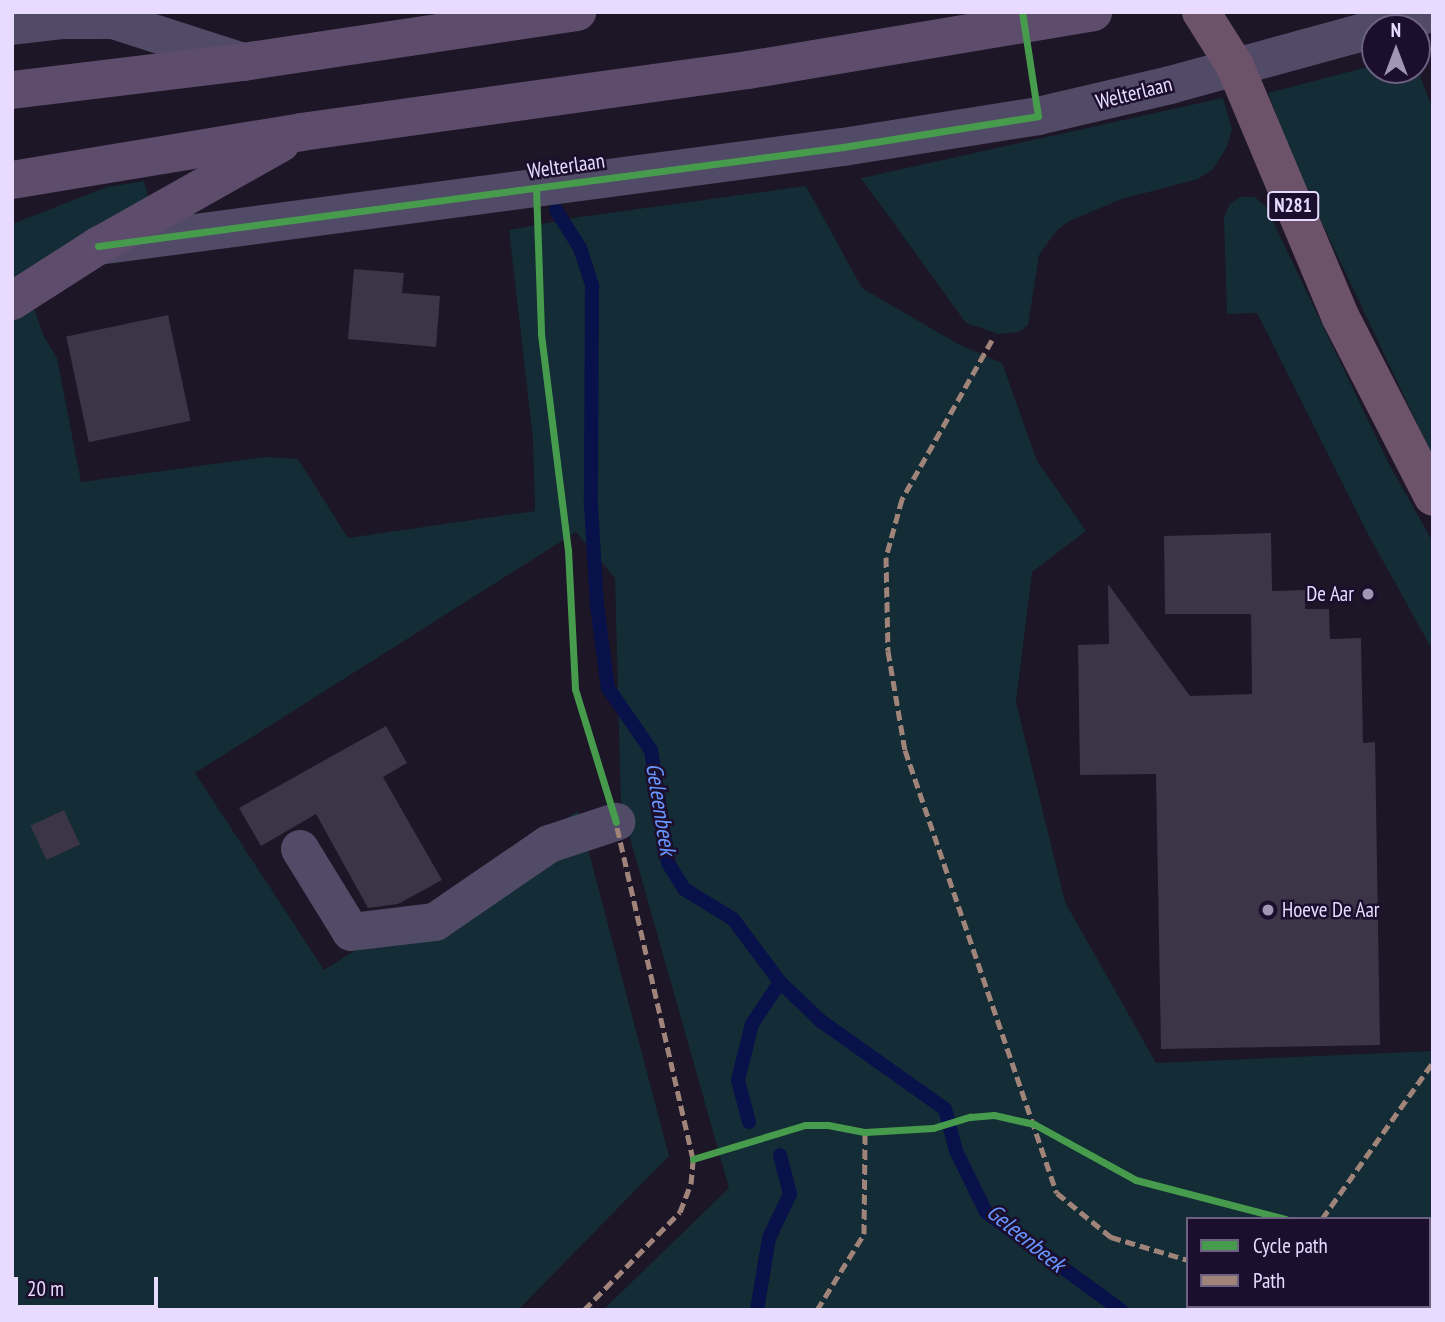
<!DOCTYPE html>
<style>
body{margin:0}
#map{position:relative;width:1445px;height:1322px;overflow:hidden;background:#1c1626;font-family:"PT Sans Narrow",sans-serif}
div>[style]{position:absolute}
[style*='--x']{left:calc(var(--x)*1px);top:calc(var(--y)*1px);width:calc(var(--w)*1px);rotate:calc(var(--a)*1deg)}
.green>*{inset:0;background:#132c35}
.stream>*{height:14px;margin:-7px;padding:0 7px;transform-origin:7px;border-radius:7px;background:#09114a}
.building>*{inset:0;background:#3c3447;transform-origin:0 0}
.minor>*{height:38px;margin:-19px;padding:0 19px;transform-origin:19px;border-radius:19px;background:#524b67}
.major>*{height:38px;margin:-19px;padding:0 19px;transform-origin:19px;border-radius:19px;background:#5d4c6b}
.highway>*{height:38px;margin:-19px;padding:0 19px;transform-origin:19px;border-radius:19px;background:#6c536a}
.quiet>*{height:5px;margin-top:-2.5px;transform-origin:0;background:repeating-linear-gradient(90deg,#a18479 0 10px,transparent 0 15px)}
.cycleway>*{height:7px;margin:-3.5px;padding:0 3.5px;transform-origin:3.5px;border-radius:3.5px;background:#469c4c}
.dots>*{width:19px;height:19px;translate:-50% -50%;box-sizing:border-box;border:4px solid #1b0f2d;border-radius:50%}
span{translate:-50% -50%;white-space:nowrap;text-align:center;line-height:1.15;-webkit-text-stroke:5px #1b0f2d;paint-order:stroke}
.shield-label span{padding:2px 5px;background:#1b0f2d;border:2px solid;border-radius:5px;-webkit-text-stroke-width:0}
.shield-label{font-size:19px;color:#e8dbff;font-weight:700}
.street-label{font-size:21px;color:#e8dbff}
.poi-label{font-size:21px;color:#e8dbff}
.right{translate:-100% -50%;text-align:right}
.left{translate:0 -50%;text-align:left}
.water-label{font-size:23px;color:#6996ff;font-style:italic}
.frame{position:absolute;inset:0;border:14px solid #e8dbff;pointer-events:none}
.legend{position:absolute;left:1186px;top:1217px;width:245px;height:91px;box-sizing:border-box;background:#1b0f2d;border:2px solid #6d6181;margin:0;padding:9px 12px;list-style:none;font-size:21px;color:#e8dbff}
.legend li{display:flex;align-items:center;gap:14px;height:35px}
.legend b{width:35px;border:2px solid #6d6181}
.north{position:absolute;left:1361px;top:14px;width:70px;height:70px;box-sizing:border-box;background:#1b0f2d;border:2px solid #6d6181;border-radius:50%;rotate:0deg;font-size:19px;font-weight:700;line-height:28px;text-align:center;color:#e8dbff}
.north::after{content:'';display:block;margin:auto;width:24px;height:32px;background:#a196b3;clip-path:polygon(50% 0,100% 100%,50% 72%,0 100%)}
.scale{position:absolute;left:14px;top:1277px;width:144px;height:32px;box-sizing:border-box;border:4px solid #e8dbff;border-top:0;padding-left:9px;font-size:21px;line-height:24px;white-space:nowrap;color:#e8dbff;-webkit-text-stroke:5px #1b0f2d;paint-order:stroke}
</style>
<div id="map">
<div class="green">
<div style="clip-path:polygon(1375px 65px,1375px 70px,1417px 69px,1433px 109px,1433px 457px,1302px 181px,1268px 93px)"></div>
<div style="clip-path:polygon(1223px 98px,1232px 129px,1227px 147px,1213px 169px,1198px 179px,1122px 199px,1069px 221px,1057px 230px,1039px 255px,1028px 325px,1019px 332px,999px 334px,966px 323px,861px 178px)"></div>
<div style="clip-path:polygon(evenodd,144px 181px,148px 196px,22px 273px,44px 337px,57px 358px,81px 482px,266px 457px,298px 459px,348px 538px,535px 511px,533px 439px,509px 230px,580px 217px,806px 186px,862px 288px,958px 344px,1002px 363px,1037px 461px,1086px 531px,1032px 572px,1016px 702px,1065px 902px,1156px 1063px,1433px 1051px,1433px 1310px,603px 1310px,729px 1188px,621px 806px,615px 578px,576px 532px,195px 773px,324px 970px,578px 811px,669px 1156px,518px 1310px,12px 1310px,12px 224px,107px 187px,144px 181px,1188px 1219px,1429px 1219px,1429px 1306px,1188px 1306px,1188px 1219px)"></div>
<div style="clip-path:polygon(1240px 197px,1255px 197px,1266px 207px,1390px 466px,1433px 542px,1433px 651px,1369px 536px,1257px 313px,1227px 314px,1224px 217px,1230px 204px)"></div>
</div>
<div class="stream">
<div style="--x:556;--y:210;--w:45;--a:57.7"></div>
<div style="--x:580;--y:248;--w:40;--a:72"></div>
<div style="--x:592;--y:286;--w:219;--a:90.3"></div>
<div style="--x:591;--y:505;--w:100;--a:86.6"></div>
<div style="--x:597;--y:605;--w:84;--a:82.5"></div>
<div style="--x:608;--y:688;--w:75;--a:55.3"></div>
<div style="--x:651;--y:750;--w:114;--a:81.4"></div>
<div style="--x:668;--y:863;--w:31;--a:58"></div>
<div style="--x:684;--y:889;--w:57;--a:31.5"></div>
<div style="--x:733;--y:919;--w:79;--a:53.3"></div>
<div style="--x:780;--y:982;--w:57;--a:43.6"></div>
<div style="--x:821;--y:1021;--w:152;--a:35.4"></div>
<div style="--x:945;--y:1109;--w:43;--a:75.3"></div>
<div style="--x:956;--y:1151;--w:68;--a:63.8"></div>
<div style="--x:986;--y:1212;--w:167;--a:36"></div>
<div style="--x:749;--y:1122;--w:43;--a:-104.7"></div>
<div style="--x:738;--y:1080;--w:58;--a:-76"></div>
<div style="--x:752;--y:1024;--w:50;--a:-56.3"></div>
<div style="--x:757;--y:1310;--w:73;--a:-80.5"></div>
<div style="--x:769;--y:1238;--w:49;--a:-64.5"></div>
<div style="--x:790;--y:1194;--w:40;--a:-104.4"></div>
</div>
<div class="building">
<div style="clip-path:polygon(354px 269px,404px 273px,402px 293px,440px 296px,436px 347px,348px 339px)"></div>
<div style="left:168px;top:315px;width:108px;height:104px;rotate:78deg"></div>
<div style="clip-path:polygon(1271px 533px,1272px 591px,1305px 590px,1305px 609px,1329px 609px,1330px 639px,1361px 638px,1363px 743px,1375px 742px,1380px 1045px,1161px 1049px,1156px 774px,1080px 775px,1078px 645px,1109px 644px,1108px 584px,1190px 696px,1252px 694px,1251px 614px,1165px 614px,1164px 536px)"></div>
<div style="clip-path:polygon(386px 726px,407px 763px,383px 777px,442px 880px,398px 904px,368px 908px,316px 814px,261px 846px,239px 808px)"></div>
<div style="left:64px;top:810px;width:38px;height:37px;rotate:65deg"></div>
</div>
<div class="minor">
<div style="--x:12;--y:26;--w:50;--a:-6.8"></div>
<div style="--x:62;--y:20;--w:51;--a:0"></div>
<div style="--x:113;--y:20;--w:137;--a:17.9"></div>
<div style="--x:1378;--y:28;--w:57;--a:-15.3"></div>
<div style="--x:98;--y:246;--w:752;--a:-7.57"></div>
<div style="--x:843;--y:147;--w:197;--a:-9"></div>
<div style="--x:1038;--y:116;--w:136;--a:-13.2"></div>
<div style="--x:1170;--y:85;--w:213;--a:-15.3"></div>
<div style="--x:300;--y:849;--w:97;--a:58.4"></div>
<div style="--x:351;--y:932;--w:85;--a:-6.8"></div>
<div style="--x:435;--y:922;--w:138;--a:-34.4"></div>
<div style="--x:549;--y:844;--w:71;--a:-18.2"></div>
</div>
<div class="major">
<div style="--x:12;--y:90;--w:233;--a:-6.9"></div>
<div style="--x:243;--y:62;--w:338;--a:-8.5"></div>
<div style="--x:12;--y:180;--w:293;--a:-9.4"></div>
<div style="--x:301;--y:132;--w:451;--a:-7.9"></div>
<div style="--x:748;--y:70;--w:350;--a:-9.5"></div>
<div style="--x:12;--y:301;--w:102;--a:-32.6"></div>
<div style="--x:98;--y:246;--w:210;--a:-29.4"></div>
</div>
<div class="highway">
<div style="--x:1201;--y:12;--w:64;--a:57.8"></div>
<div style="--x:1235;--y:66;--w:271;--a:67.2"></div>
<div style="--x:1340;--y:316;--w:203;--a:62.8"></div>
</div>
<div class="quiet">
<div style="--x:992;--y:340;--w:183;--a:119.5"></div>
<div style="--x:902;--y:499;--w:60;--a:105.4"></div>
<div style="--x:886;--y:557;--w:94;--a:88.8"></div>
<div style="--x:888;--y:651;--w:100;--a:80.3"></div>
<div style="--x:905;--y:750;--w:468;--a:71.1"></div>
<div style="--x:1057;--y:1193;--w:70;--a:39.2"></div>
<div style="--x:1111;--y:1237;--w:80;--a:16.6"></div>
<div style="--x:1322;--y:1219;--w:192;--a:-54.7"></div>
<div style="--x:1244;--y:1306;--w:5;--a:53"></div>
<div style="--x:584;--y:1310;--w:137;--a:-45.6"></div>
<div style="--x:680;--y:1212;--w:30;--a:-69"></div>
<div style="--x:691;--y:1184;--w:25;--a:-85"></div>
<div style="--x:693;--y:1159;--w:346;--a:-102.9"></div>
<div style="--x:817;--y:1310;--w:89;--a:-58.3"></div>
<div style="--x:864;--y:1234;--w:102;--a:-89.4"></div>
<div style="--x:1278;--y:1310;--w:4;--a:-63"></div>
</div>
<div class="cycleway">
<div style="--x:536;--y:188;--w:146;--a:88"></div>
<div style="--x:541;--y:334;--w:218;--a:82.9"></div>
<div style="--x:568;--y:550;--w:139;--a:87.1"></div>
<div style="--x:575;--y:689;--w:139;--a:72.9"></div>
<div style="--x:98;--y:246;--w:752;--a:-7.57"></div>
<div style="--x:843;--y:147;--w:197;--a:-9"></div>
<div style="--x:1038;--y:116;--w:105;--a:-98.7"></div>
<div style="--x:693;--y:1159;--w:117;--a:-16.9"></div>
<div style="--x:805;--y:1125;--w:23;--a:0"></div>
<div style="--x:828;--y:1125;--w:38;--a:11"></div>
<div style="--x:865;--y:1132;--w:68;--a:-3.4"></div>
<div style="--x:933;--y:1128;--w:39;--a:-17"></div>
<div style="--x:970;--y:1117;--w:24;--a:-5"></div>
<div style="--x:994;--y:1115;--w:41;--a:12.7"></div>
<div style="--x:1034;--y:1124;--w:116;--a:28.8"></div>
<div style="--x:1136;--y:1180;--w:155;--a:14.6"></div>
</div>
<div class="dots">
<div style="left:1368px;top:594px;background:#a196b3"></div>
<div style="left:1268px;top:910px;background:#a196b3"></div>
</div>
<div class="shield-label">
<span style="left:1293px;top:206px">N281</span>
</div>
<div class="street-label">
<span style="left:1134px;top:93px;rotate:-14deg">Welterlaan</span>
<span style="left:566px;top:166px;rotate:-8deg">Welterlaan</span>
</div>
<div class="poi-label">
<span class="right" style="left:1354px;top:594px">De Aar</span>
<span class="left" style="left:1282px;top:910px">Hoeve De Aar</span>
</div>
<div class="water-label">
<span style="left:661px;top:809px;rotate:81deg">Geleenbeek</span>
<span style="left:1026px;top:1238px;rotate:39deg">Geleenbeek</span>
</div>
<div class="frame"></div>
<ul class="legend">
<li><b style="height:9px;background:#469c4c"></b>Cycle path</li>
<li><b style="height:9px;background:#a18479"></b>Path</li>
</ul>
<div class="north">N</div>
<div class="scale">20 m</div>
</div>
